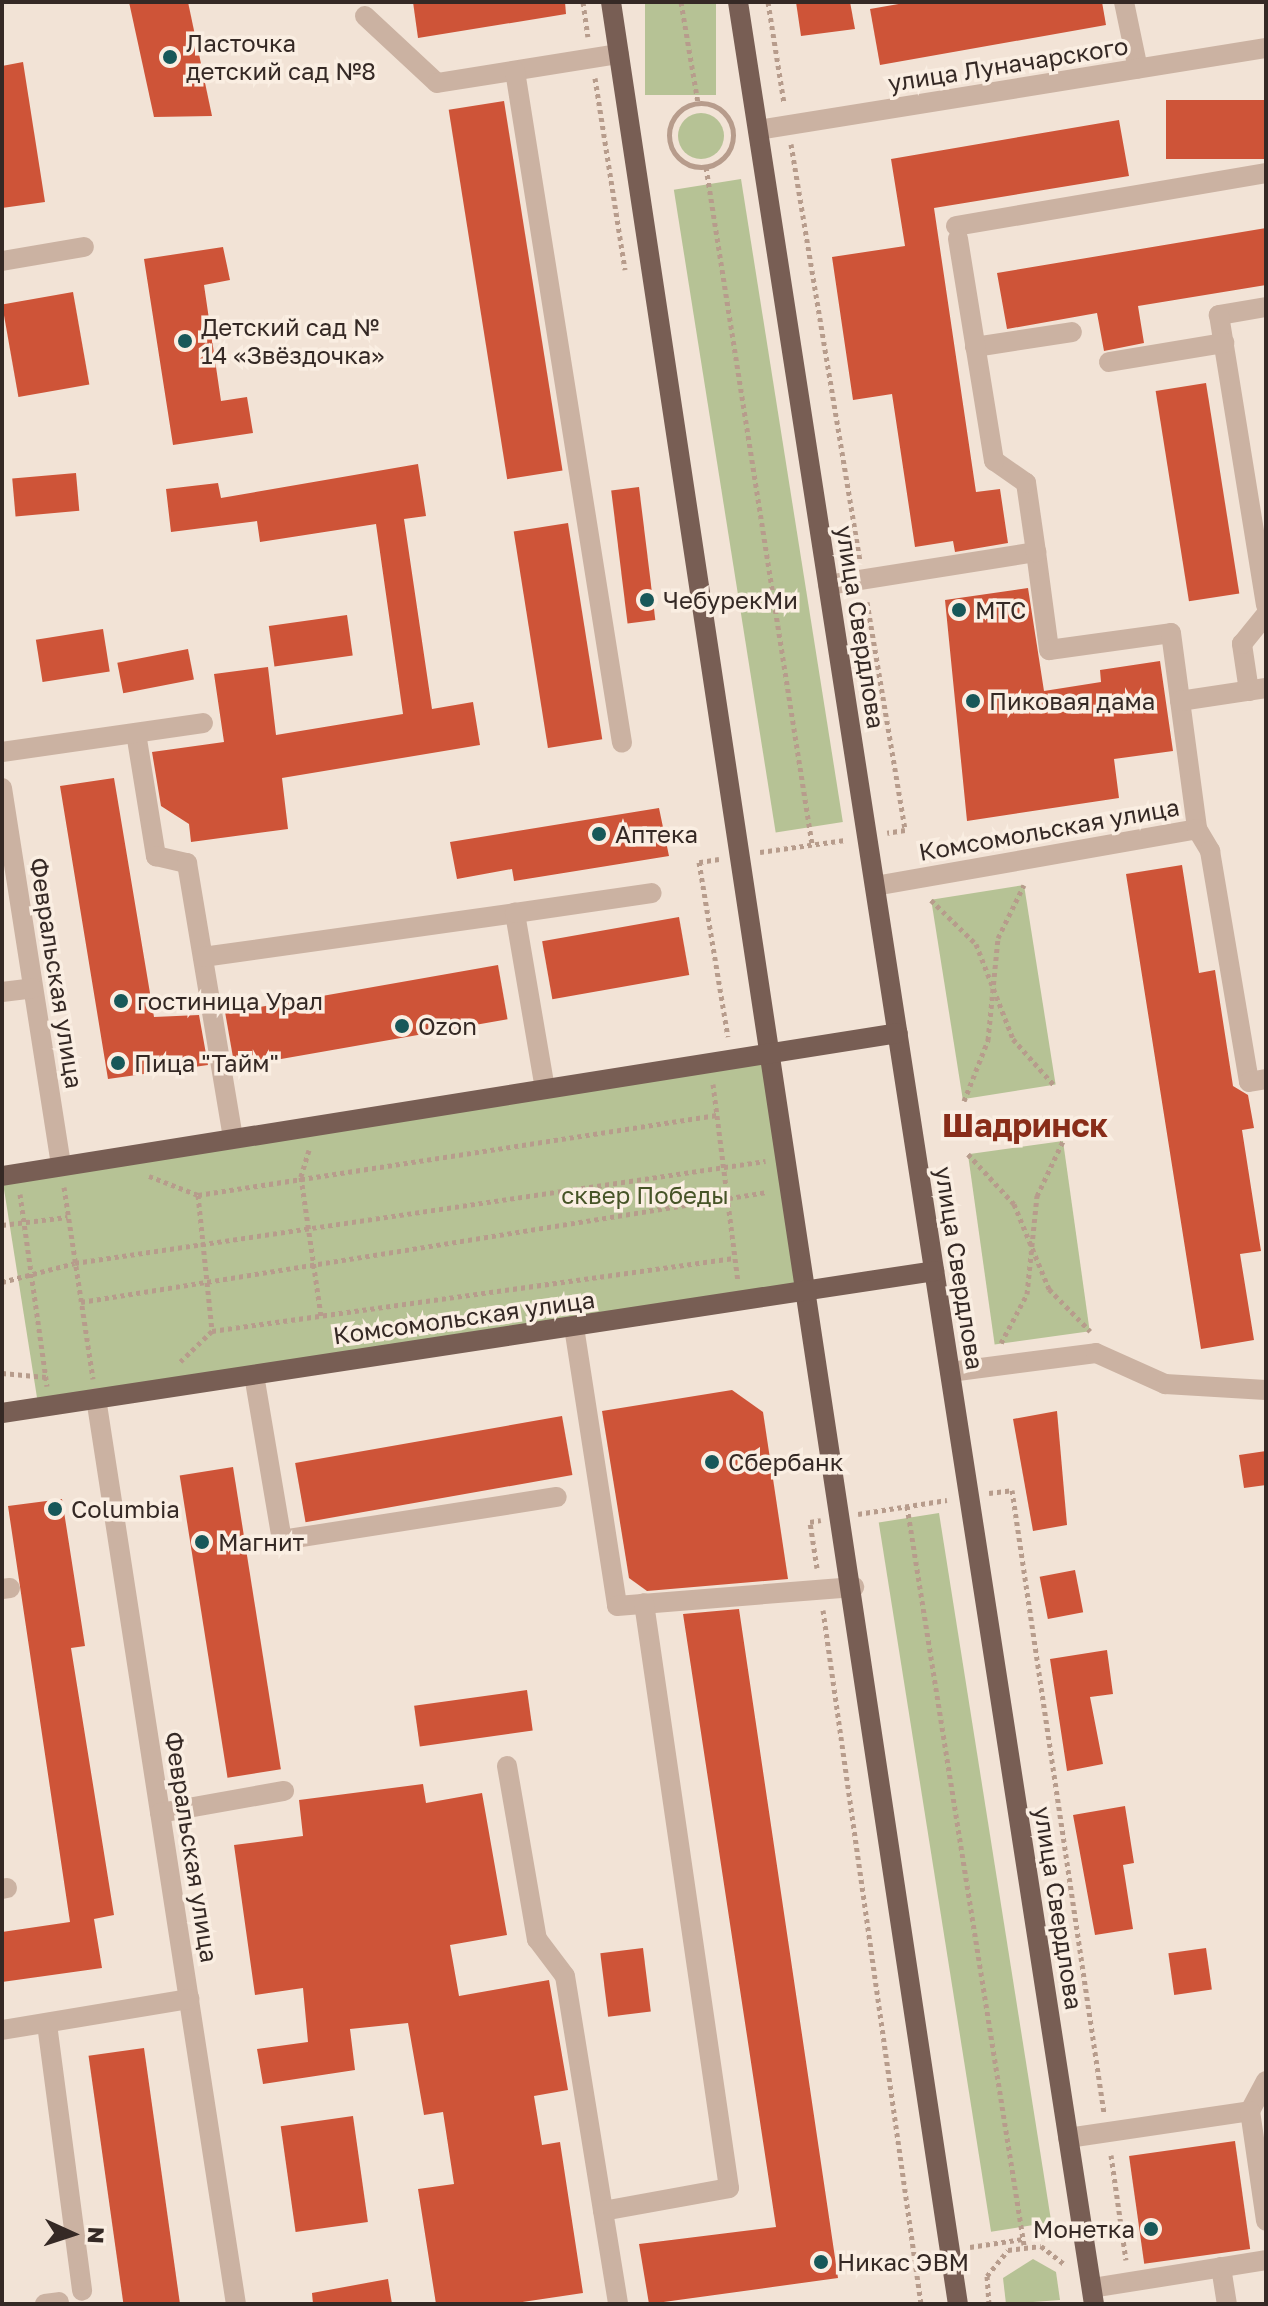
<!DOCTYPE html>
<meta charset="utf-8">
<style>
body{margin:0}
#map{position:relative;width:1268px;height:2306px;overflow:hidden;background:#f2e3d6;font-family:"Golos Text",sans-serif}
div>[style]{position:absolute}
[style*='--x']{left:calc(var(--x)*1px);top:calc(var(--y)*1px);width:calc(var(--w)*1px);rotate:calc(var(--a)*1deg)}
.green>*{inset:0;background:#b6c295;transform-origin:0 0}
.round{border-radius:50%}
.building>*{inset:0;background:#ce5438;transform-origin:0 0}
.path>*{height:5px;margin-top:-2.5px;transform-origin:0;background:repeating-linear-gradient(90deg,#b79c8c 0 4px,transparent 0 8px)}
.path>.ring{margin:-2.5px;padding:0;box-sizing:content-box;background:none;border:5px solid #b79c8c;border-radius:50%}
.minor>*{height:20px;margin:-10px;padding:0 10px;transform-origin:10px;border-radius:10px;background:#cbb2a2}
.major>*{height:20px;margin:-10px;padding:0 10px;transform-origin:10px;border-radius:10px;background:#785e54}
.dots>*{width:22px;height:22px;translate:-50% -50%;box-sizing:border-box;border:4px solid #faeee2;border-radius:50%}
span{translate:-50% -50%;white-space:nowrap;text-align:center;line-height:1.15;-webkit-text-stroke:7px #faeee2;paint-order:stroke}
.poi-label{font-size:24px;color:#352925}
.left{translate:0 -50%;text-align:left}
.right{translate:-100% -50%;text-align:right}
.street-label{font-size:24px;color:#352925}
.park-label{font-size:24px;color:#465427}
.district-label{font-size:32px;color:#892d19;font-weight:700}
.frame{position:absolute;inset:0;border:4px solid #352925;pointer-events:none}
.north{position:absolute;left:32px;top:2194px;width:80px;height:80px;-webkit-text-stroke:6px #faeee2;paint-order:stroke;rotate:93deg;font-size:22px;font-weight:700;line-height:32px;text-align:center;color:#352925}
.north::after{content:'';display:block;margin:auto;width:28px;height:36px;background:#352925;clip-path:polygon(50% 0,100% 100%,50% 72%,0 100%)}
</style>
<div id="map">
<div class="green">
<div style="left:645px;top:2px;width:71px;height:93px"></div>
<div class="round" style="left:678px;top:113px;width:46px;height:46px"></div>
<div style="left:741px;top:179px;width:651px;height:68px;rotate:81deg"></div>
<div style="left:1024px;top:885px;width:202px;height:94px;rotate:81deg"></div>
<div style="left:774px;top:1052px;width:241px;height:782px;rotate:81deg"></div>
<div style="left:1063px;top:1141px;width:192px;height:96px;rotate:82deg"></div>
<div style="left:939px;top:1513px;width:718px;height:61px;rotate:81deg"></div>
<div style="clip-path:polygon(1033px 2259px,1056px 2272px,1060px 2300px,1006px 2304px,1003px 2278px)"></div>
</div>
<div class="building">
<div style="clip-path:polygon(129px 2px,188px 2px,212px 116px,154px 117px)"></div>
<div style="clip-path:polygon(413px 2px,565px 2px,566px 14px,418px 38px)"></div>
<div style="clip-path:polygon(796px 2px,850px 2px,855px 29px,801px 36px)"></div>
<div style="clip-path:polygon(910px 2px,1102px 2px,1106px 25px,880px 65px,870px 9px)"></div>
<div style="clip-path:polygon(23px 62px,45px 202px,2px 208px,2px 66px)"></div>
<div style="left:1266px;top:100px;width:59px;height:100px;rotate:90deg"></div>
<div style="left:504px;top:101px;width:374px;height:56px;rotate:81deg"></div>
<div style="clip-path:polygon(1119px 120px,1129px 176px,934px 208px,976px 492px,1000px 489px,1008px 543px,955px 552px,953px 541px,915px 547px,892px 394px,853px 400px,832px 257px,905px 246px,891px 159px)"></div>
<div style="clip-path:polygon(1266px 228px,1266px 285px,1138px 306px,1144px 343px,1104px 351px,1097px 313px,1007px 329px,997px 273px)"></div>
<div style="clip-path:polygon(223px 247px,230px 280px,204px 285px,221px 401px,247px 397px,253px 433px,173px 445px,144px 259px)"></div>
<div style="left:73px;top:292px;width:94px;height:72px;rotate:80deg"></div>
<div style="left:1206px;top:383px;width:213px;height:51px;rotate:81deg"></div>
<div style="clip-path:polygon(418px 464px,426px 516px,404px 519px,432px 709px,473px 702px,480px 745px,282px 778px,288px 829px,191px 842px,189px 824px,161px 806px,152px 752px,224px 742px,214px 674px,268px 667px,276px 735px,403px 714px,376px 524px,260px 542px,257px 521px,171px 532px,166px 489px,218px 483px,221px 498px)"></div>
<div style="left:76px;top:473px;width:38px;height:64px;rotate:85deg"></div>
<div style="left:639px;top:487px;width:134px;height:28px;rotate:83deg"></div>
<div style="left:568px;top:523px;width:219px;height:55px;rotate:81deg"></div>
<div style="clip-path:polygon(1028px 588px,1044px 691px,1101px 682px,1100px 670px,1160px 661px,1173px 751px,1114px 759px,1119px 798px,967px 821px,945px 600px)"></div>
<div style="left:347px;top:615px;width:41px;height:79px;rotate:82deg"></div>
<div style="left:103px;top:629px;width:43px;height:68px;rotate:81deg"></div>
<div style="left:188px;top:649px;width:31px;height:72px;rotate:79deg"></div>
<div style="clip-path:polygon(114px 778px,154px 1017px,199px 1015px,208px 1065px,108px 1079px,60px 786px)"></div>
<div style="clip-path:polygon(659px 808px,669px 856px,514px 881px,512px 869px,457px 879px,450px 842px)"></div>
<div style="clip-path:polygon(1182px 865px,1199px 973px,1215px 970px,1233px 1086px,1248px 1095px,1254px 1128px,1242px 1130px,1261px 1251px,1240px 1254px,1254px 1340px,1201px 1349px,1126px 874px)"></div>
<div style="left:679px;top:917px;width:59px;height:139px;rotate:80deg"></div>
<div style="left:498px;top:965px;width:55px;height:277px;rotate:80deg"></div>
<div style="clip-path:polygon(732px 1390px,763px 1412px,788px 1579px,647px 1591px,629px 1578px,602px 1411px)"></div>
<div style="clip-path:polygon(1057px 1411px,1067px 1525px,1033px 1531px,1013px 1419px)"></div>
<div style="left:562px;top:1416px;width:60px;height:271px;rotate:80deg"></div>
<div style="clip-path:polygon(1266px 1451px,1266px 1485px,1244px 1488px,1239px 1455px)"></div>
<div style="left:233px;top:1467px;width:306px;height:54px;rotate:81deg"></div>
<div style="clip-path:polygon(62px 1499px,85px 1646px,71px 1648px,114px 1915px,94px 1919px,102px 1968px,2px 1982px,2px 1932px,70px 1922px,8px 1506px)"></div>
<div style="left:1075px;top:1570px;width:43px;height:36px;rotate:79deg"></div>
<div style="clip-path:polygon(739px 1609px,838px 2278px,649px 2304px,639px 2244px,776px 2227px,683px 1614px)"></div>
<div style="clip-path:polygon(1107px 1650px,1113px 1694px,1090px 1697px,1103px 1764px,1067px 1771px,1050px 1659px)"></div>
<div style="left:527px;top:1690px;width:41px;height:114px;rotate:82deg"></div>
<div style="clip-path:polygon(423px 1784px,426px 1803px,482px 1793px,507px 1935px,450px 1945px,459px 1996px,549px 1980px,568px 2090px,534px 2096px,542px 2145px,560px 2142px,583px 2293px,509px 2304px,436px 2304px,418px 2189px,454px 2184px,443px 2112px,424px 2115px,408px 2023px,350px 2029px,355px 2070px,263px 2084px,257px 2049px,308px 2042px,303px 1988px,255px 1995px,234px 1845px,303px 1836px,299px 1800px)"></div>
<div style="clip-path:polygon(1125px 1806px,1134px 1863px,1123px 1865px,1133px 1929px,1095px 1935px,1073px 1815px)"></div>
<div style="left:643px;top:1948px;width:64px;height:43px;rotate:83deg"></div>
<div style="left:1206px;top:1948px;width:42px;height:38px;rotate:82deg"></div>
<div style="left:144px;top:2048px;width:259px;height:56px;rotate:82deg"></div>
<div style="left:353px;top:2116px;width:107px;height:73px;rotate:82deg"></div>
<div style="left:1235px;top:2141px;width:109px;height:107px;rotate:82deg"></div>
<div style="clip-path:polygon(388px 2279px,392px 2304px,313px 2304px,312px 2293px)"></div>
</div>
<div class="path">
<div style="--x:583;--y:2;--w:35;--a:82"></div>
<div style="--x:681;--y:2;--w:102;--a:80.4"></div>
<div style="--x:768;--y:2;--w:102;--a:81"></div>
<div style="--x:595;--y:78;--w:194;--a:81.1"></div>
<div class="ring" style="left:669px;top:103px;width:59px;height:59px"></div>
<div style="--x:791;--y:144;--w:422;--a:80.6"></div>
<div style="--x:706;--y:167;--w:685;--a:81.1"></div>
<div style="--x:867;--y:602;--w:231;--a:80.5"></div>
<div style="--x:905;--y:830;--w:18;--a:171"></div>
<div style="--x:760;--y:852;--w:86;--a:-8"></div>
<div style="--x:719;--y:859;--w:20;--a:171"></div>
<div style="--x:699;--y:862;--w:177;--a:80.6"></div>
<div style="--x:931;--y:900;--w:63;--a:44.4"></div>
<div style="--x:976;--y:944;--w:102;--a:68.7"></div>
<div style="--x:1013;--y:1039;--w:62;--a:48.3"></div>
<div style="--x:713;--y:1084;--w:199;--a:82.8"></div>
<div style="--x:964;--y:1101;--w:66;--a:-68.5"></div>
<div style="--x:988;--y:1040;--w:102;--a:-84.4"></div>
<div style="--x:998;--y:938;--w:59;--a:-63.9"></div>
<div style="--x:309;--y:1150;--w:28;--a:107"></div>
<div style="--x:301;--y:1177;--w:140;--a:81.8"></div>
<div style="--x:968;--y:1154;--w:68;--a:47.4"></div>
<div style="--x:1014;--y:1204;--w:92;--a:67.6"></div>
<div style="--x:1049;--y:1289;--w:59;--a:45.7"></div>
<div style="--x:149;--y:1176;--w:53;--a:21.2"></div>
<div style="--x:198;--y:1195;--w:137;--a:84.1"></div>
<div style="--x:212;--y:1331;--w:45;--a:135.9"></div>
<div style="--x:64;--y:1187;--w:194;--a:81.4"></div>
<div style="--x:20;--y:1194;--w:194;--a:82"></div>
<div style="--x:198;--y:1195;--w:525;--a:-8.76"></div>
<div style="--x:2;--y:1225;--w:66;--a:-6.9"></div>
<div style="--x:2;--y:1282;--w:75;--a:-14.6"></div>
<div style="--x:75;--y:1263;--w:698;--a:-8.4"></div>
<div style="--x:81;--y:1302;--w:695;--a:-9.11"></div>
<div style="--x:212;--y:1331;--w:527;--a:-7.96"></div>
<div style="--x:1001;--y:1343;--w:55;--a:-62"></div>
<div style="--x:1027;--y:1294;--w:99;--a:-84.2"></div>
<div style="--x:1037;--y:1196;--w:61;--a:-64.7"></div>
<div style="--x:2;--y:1373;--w:44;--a:5.2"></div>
<div style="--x:989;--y:1493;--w:23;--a:-7"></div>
<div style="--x:1012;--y:1490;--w:630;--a:81.6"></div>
<div style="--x:907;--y:1506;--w:748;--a:81"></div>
<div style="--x:858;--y:1514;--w:90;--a:-8.9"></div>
<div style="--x:817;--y:1568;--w:47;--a:-98.7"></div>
<div style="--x:810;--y:1522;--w:11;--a:-10"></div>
<div style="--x:823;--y:1610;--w:701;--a:81.96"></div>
<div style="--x:1111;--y:2155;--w:106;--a:81.9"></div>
<div style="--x:970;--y:2247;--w:54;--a:-8.6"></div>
<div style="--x:989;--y:2304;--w:28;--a:-94"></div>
<div style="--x:987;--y:2276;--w:33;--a:-51"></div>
<div style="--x:1008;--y:2250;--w:33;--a:-7"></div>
<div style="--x:1041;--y:2246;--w:31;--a:38"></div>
</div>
<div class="minor">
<div style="--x:1124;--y:2;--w:68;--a:78.2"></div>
<div style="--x:365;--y:16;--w:98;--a:42.9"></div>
<div style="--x:437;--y:83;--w:184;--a:-9.1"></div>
<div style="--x:515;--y:71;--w:680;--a:80.95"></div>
<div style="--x:758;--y:130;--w:515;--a:-9.17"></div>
<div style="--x:956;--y:226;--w:314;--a:-9.7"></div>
<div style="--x:2;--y:261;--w:83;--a:-9.7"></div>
<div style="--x:1266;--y:307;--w:48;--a:170.3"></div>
<div style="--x:1219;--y:315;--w:294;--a:80.8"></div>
<div style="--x:975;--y:347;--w:98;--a:-8.8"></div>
<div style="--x:1109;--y:362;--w:117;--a:-9.4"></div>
<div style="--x:1036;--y:552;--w:99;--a:82.4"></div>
<div style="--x:1049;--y:650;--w:123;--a:-7.9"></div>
<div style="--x:1171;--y:633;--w:198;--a:82.4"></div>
<div style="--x:828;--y:585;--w:211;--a:-9"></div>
<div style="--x:1036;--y:552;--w:70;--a:-98.2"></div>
<div style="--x:1026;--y:483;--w:39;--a:-145"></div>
<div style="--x:994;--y:461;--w:225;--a:-99.2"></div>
<div style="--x:1249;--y:691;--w:48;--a:-98.5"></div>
<div style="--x:1242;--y:644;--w:38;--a:-51"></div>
<div style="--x:1180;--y:701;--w:87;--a:-8.6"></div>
<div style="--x:136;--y:733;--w:125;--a:80.8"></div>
<div style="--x:156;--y:856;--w:32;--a:13"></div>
<div style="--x:187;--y:863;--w:280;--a:80.5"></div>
<div style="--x:2;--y:752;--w:203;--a:-8.2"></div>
<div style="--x:2;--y:788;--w:383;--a:81.1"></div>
<div style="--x:875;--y:886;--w:327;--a:-10"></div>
<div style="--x:1197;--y:829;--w:26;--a:59"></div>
<div style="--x:1210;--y:851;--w:234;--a:80.4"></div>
<div style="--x:1249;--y:1082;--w:17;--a:-10"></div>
<div style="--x:203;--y:957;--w:315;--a:-8"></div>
<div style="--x:2;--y:992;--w:31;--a:-7"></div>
<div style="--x:545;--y:1089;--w:179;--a:-99.7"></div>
<div style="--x:515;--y:913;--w:138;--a:-8.3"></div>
<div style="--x:574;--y:1327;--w:282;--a:81.2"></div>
<div style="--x:617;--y:1606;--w:238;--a:-4.6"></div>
<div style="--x:950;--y:1372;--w:147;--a:-7.4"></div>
<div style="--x:1096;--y:1353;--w:76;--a:24.2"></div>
<div style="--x:1165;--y:1384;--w:101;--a:3.4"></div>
<div style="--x:254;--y:1375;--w:167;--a:80.4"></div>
<div style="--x:282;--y:1540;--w:278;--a:-8.9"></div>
<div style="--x:96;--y:1398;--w:917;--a:81.22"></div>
<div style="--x:2;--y:1589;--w:8;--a:-7"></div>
<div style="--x:507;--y:1766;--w:176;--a:80.2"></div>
<div style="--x:537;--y:1939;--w:46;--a:52.9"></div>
<div style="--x:565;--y:1976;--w:332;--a:80.8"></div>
<div style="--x:160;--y:1813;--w:126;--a:-10.1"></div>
<div style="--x:2;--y:1889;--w:5;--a:-11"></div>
<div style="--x:47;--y:2024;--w:269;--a:82.5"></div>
<div style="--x:2;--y:2030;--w:190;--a:-9.4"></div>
<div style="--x:1250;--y:2111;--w:34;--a:-62"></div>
<div style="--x:1068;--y:2138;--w:184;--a:-8.4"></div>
<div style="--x:1250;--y:2111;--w:111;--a:81.7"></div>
<div style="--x:603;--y:2211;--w:128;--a:-10.3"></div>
<div style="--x:729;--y:2188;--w:591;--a:-98.27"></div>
<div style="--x:1221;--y:2267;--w:37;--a:81"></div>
<div style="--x:1092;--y:2288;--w:176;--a:-9.1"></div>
<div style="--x:45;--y:2304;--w:14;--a:-8"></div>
</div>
<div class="major">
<div style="--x:611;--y:2;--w:2328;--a:81.43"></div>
<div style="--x:738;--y:2;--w:2329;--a:81.21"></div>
<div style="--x:2;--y:1176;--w:907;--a:-9.07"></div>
<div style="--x:2;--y:1413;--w:943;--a:-8.66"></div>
</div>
<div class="dots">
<div style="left:170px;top:57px;background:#185859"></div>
<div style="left:185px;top:341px;background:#185859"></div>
<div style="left:647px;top:600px;background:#185859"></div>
<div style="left:959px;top:610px;background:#185859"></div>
<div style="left:973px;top:701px;background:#185859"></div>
<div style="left:599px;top:834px;background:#185859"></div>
<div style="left:121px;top:1001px;background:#185859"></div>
<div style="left:402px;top:1026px;background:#185859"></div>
<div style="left:118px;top:1063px;background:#185859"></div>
<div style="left:712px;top:1462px;background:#185859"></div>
<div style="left:55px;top:1509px;background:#185859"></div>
<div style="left:202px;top:1542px;background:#185859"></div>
<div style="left:1151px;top:2229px;background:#185859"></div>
<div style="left:821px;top:2262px;background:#185859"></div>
</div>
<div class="poi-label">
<span class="left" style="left:186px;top:57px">Ласточка<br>детский сад №8</span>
<span class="left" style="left:201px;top:341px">Детский сад №<br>14 «Звёздочка»</span>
<span class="left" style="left:663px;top:600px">ЧебурекМи</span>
<span class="left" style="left:975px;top:610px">МТС</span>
<span class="left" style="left:989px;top:701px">Пиковая дама</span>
<span class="left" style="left:615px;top:834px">Аптека</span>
<span class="left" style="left:137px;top:1001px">гостиница Урал</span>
<span class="left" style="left:418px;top:1026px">Ozon</span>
<span class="left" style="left:134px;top:1063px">Пица "Тайм"</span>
<span class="left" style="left:728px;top:1462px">Сбербанк</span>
<span class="left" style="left:71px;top:1509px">Columbia</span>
<span class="left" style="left:218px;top:1542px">Магнит</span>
<span class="right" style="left:1135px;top:2229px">Монетка</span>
<span class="left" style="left:837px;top:2262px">Никас ЭВМ</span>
</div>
<div class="street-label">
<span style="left:1008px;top:64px;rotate:-9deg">улица Луначарского</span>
<span style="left:861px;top:627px;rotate:81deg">улица Свердлова</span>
<span style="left:1049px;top:829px;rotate:-10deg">Комсомольская улица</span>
<span style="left:57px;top:973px;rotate:81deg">Февральская улица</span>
<span style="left:960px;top:1268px;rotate:81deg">улица Свердлова</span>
<span style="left:464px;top:1317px;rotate:-8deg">Комсомольская улица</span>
<span style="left:192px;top:1847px;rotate:81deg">Февральская улица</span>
<span style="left:1059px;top:1908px;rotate:81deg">улица Свердлова</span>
</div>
<div class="park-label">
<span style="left:645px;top:1195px">сквер Победы</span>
</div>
<div class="district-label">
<span style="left:1025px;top:1125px">Шадринск</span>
</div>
<div class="frame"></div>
<div class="north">N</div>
</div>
